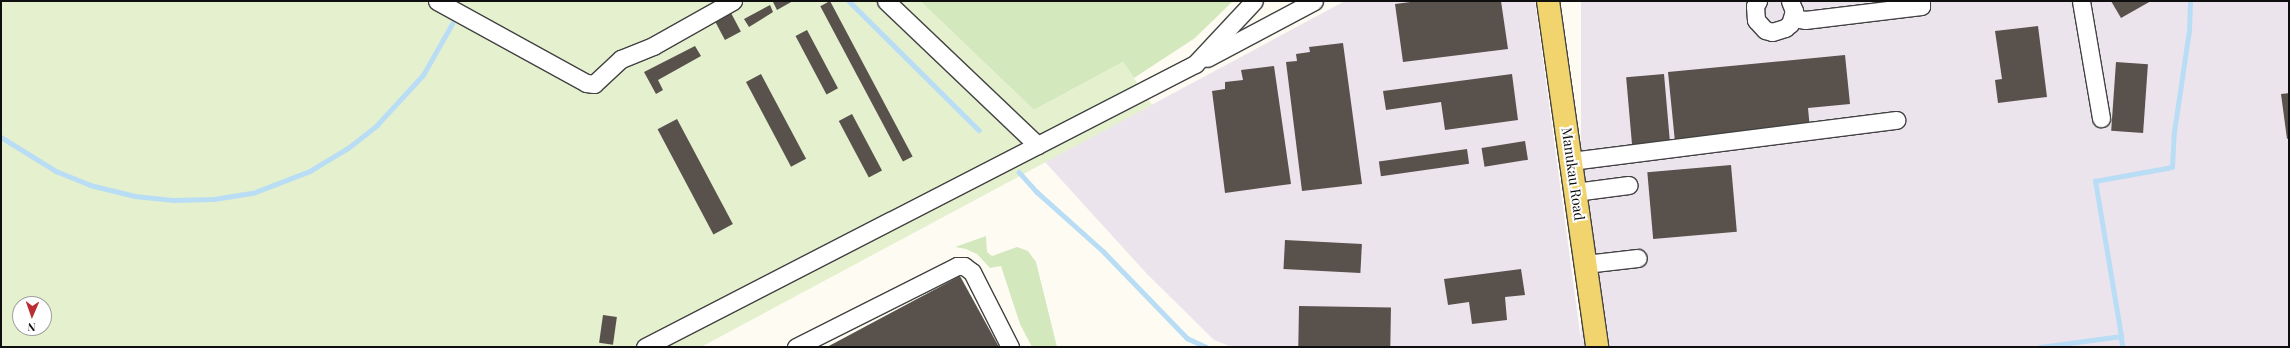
<!DOCTYPE html>
<style>
body{margin:0}
#map{position:relative;width:2290px;height:348px;overflow:hidden;background:#fefcf2;font-family:"Playfair Display",serif}
div>[style]{position:absolute}
[style*='--x']{left:calc(var(--x)*1px);top:calc(var(--y)*1px);width:calc(var(--w)*1px);rotate:calc(var(--a)*1deg)}
.industrial>*{inset:0;background:#ece4ed;transform-origin:0 0}
.green>*{inset:0;background:#d3e8bd}
.pitch>*{inset:0;background:#e4f0ce}
.stream>*{height:4.5px;margin:-2.25px;padding:0 2.25px;transform-origin:2.25px;border-radius:2.25px;background:#b9ddf4}
.building>*{inset:0;background:#58514c;transform-origin:0 0}
.roads{filter:drop-shadow(1px 0 #424242) drop-shadow(-1px 0 #424242) drop-shadow(0 1px #424242) drop-shadow(0 -1px #424242)}
.minor>*{height:17px;margin:-8.5px;padding:0 8.5px;transform-origin:8.5px;border-radius:8.5px;background:#fff}
.major>*{height:22px;margin:-11px;padding:0 11px;transform-origin:11px;border-radius:11px;background:#f2d46f}
span{translate:-50% -50%;white-space:nowrap;text-align:center;line-height:1.15;-webkit-text-stroke:4px #fff;paint-order:stroke}
.street-label{font-size:14px;color:#0f0f0f}
.frame{position:absolute;inset:0;border:2px solid #0f0f0f;pointer-events:none}
.north{position:absolute;left:12px;top:296px;width:40px;height:40px;box-sizing:border-box;background:#fff;border:1px solid #9f9f9f;border-radius:50%;rotate:182deg;font-size:11px;font-weight:700;line-height:16px;text-align:center;color:#0f0f0f}
.north::after{content:'';display:block;margin:auto;width:14px;height:18px;background:#ba2d32;clip-path:polygon(50% 0,100% 100%,50% 72%,0 100%)}
</style>
<div id="map">
<div class="industrial">
<div style="clip-path:polygon(1345px 1px,1535px 1px,1582px 347px,1232px 347px,1214px 340px,1147px 274px,1045px 162px)"></div>
<div style="left:1581px;top:1px;width:708px;height:349px"></div>
</div>
<div class="green">
<div style="clip-path:polygon(920px 1px,1233px 1px,1195px 38px,1134px 78px,1123px 62px,1034px 110px)"></div>
<div style="clip-path:polygon(986px 236px,987px 252px,992px 256px,1017px 247px,1028px 251px,1036px 262px,1057px 347px,1032px 347px,1020px 324px,1001px 266px,990px 268px,977px 254px,966px 249px,955px 247px)"></div>
</div>
<div class="pitch">
<div style="clip-path:polygon(evenodd,1px 1px,920px 1px,1034px 110px,1123px 62px,1152px 105px,701px 347px,1px 347px,1px 1px,20px 304px,44px 304px,44px 328px,20px 328px,20px 304px)"></div>
</div>
<div class="stream">
<div style="--x:849;--y:1;--w:183;--a:44.8"></div>
<div style="--x:1;--y:137;--w:65;--a:31.7"></div>
<div style="--x:56;--y:171;--w:37;--a:22"></div>
<div style="--x:90;--y:185;--w:46;--a:13.7"></div>
<div style="--x:135;--y:196;--w:39;--a:6"></div>
<div style="--x:174;--y:200;--w:40;--a:-1.4"></div>
<div style="--x:214;--y:199;--w:39;--a:-9"></div>
<div style="--x:253;--y:193;--w:61;--a:-21.1"></div>
<div style="--x:310;--y:171;--w:44;--a:-31.2"></div>
<div style="--x:348;--y:148;--w:37;--a:-38"></div>
<div style="--x:377;--y:125;--w:68;--a:-47.4"></div>
<div style="--x:423;--y:75;--w:59;--a:-60.4"></div>
<div style="--x:1019;--y:172;--w:27;--a:48"></div>
<div style="--x:1037;--y:192;--w:90;--a:41.8"></div>
<div style="--x:1104;--y:252;--w:120;--a:46"></div>
<div style="--x:1187;--y:338;--w:21;--a:25"></div>
<div style="--x:2121;--y:336;--w:157;--a:-99.5"></div>
<div style="--x:2095;--y:181;--w:78;--a:-10.3"></div>
<div style="--x:2172;--y:167;--w:35;--a:-87"></div>
<div style="--x:2174;--y:132;--w:102;--a:-81.6"></div>
<div style="--x:2189;--y:31;--w:30;--a:-88"></div>
<div style="--x:2040;--y:347;--w:82;--a:-7.7"></div>
<div style="--x:2121;--y:336;--w:11;--a:80"></div>
</div>
<div class="building">
<div style="clip-path:polygon(776px 1px,793px 1px,777px 10px,773px 2px)"></div>
<div style="left:830px;top:1px;width:176px;height:11px;rotate:62deg"></div>
<div style="clip-path:polygon(1418px 1px,1501px 1px,1508px 49px,1403px 62px,1395px 4px)"></div>
<div style="clip-path:polygon(2111px 1px,2151px 1px,2121px 18px)"></div>
<div style="clip-path:polygon(770px 5px,773px 12px,749px 27px,744px 19px)"></div>
<div style="left:731px;top:13px;width:21px;height:18px;rotate:62deg"></div>
<div style="clip-path:polygon(2038px 26px,2047px 97px,1998px 103px,1995px 80px,2002px 79px,1995px 31px)"></div>
<div style="left:807px;top:30px;width:66px;height:13px;rotate:62deg"></div>
<div style="clip-path:polygon(1343px 43px,1362px 184px,1302px 191px,1286px 62px,1297px 61px,1296px 54px,1310px 52px,1309px 47px)"></div>
<div style="clip-path:polygon(695px 46px,701px 56px,658px 80px,663px 90px,656px 94px,644px 72px)"></div>
<div style="clip-path:polygon(1845px 55px,1850px 104px,1808px 108px,1810px 129px,1675px 142px,1668px 72px)"></div>
<div style="left:2116px;top:62px;width:32px;height:69px;rotate:4deg"></div>
<div style="clip-path:polygon(1274px 66px,1291px 184px,1225px 193px,1212px 91px,1225px 89px,1225px 82px,1243px 80px,1241px 70px)"></div>
<div style="left:761px;top:74px;width:96px;height:17px;rotate:62deg"></div>
<div style="clip-path:polygon(1512px 74px,1518px 120px,1445px 130px,1441px 102px,1386px 110px,1383px 91px)"></div>
<div style="left:1664px;top:74px;width:74px;height:38px;rotate:85deg"></div>
<div style="clip-path:polygon(2289px 93px,2289px 138px,2287px 139px,2281px 94px)"></div>
<div style="left:852px;top:114px;width:64px;height:15px;rotate:62deg"></div>
<div style="left:677px;top:119px;width:119px;height:22px;rotate:62deg"></div>
<div style="left:1525px;top:141px;width:19px;height:44px;rotate:81deg"></div>
<div style="left:1467px;top:149px;width:15px;height:89px;rotate:82deg"></div>
<div style="left:1731px;top:165px;width:67px;height:84px;rotate:85deg"></div>
<div style="left:1285px;top:240px;width:77px;height:29px;rotate:3deg"></div>
<div style="clip-path:polygon(1521px 269px,1525px 295px,1505px 297px,1507px 320px,1472px 324px,1469px 302px,1448px 305px,1444px 279px)"></div>
<div style="clip-path:polygon(960px 276px,999px 347px,827px 347px)"></div>
<div style="left:1299px;top:306px;width:92px;height:41px;rotate:1deg"></div>
<div style="left:603px;top:315px;width:14px;height:28px;rotate:8deg"></div>
</div>
<div class="roads">
<div class="minor">
<div style="--x:437;--y:1;--w:170;--a:28.8"></div>
<div style="--x:586;--y:83;--w:8;--a:7"></div>
<div style="--x:594;--y:84;--w:37;--a:-43"></div>
<div style="--x:621;--y:59;--w:35;--a:-22"></div>
<div style="--x:653;--y:46;--w:92;--a:-29.4"></div>
<div style="--x:886;--y:1;--w:209;--a:43.6"></div>
<div style="--x:1758;--y:1;--w:6;--a:121"></div>
<div style="--x:1755;--y:6;--w:14;--a:86"></div>
<div style="--x:1756;--y:20;--w:13;--a:48"></div>
<div style="--x:1765;--y:30;--w:7;--a:16"></div>
<div style="--x:1772;--y:32;--w:14;--a:-17"></div>
<div style="--x:1785;--y:28;--w:6;--a:-39"></div>
<div style="--x:1790;--y:24;--w:14;--a:-73"></div>
<div style="--x:1794;--y:11;--w:11;--a:-112"></div>
<div style="--x:2081;--y:1;--w:119;--a:80.3"></div>
<div style="--x:1793;--y:18;--w:12;--a:9"></div>
<div style="--x:1805;--y:20;--w:117;--a:-6.9"></div>
<div style="--x:1921;--y:6;--w:5;--a:-90"></div>
<div style="--x:1207;--y:58;--w:121;--a:-28"></div>
<div style="--x:1571;--y:161;--w:328;--a:-7.2"></div>
<div style="--x:1575;--y:192;--w:54;--a:-7.4"></div>
<div style="--x:1585;--y:264;--w:53;--a:-6.5"></div>
<div style="--x:645;--y:347;--w:619;--a:-27.23"></div>
<div style="--x:1195;--y:64;--w:86;--a:-46.9"></div>
<div style="--x:796;--y:347;--w:180;--a:-26.7"></div>
<div style="--x:957;--y:266;--w:7;--a:0"></div>
<div style="--x:964;--y:266;--w:10;--a:37"></div>
<div style="--x:972;--y:272;--w:84;--a:63.1"></div>
</div>
<div class="major">
<div style="--x:1548;--y:1;--w:349;--a:81.9"></div>
</div>
</div>
<div class="street-label">
<span style="left:1573px;top:174px;rotate:82deg">Manukau Road</span>
</div>
<div class="frame"></div>
<div class="north">N</div>
</div>
